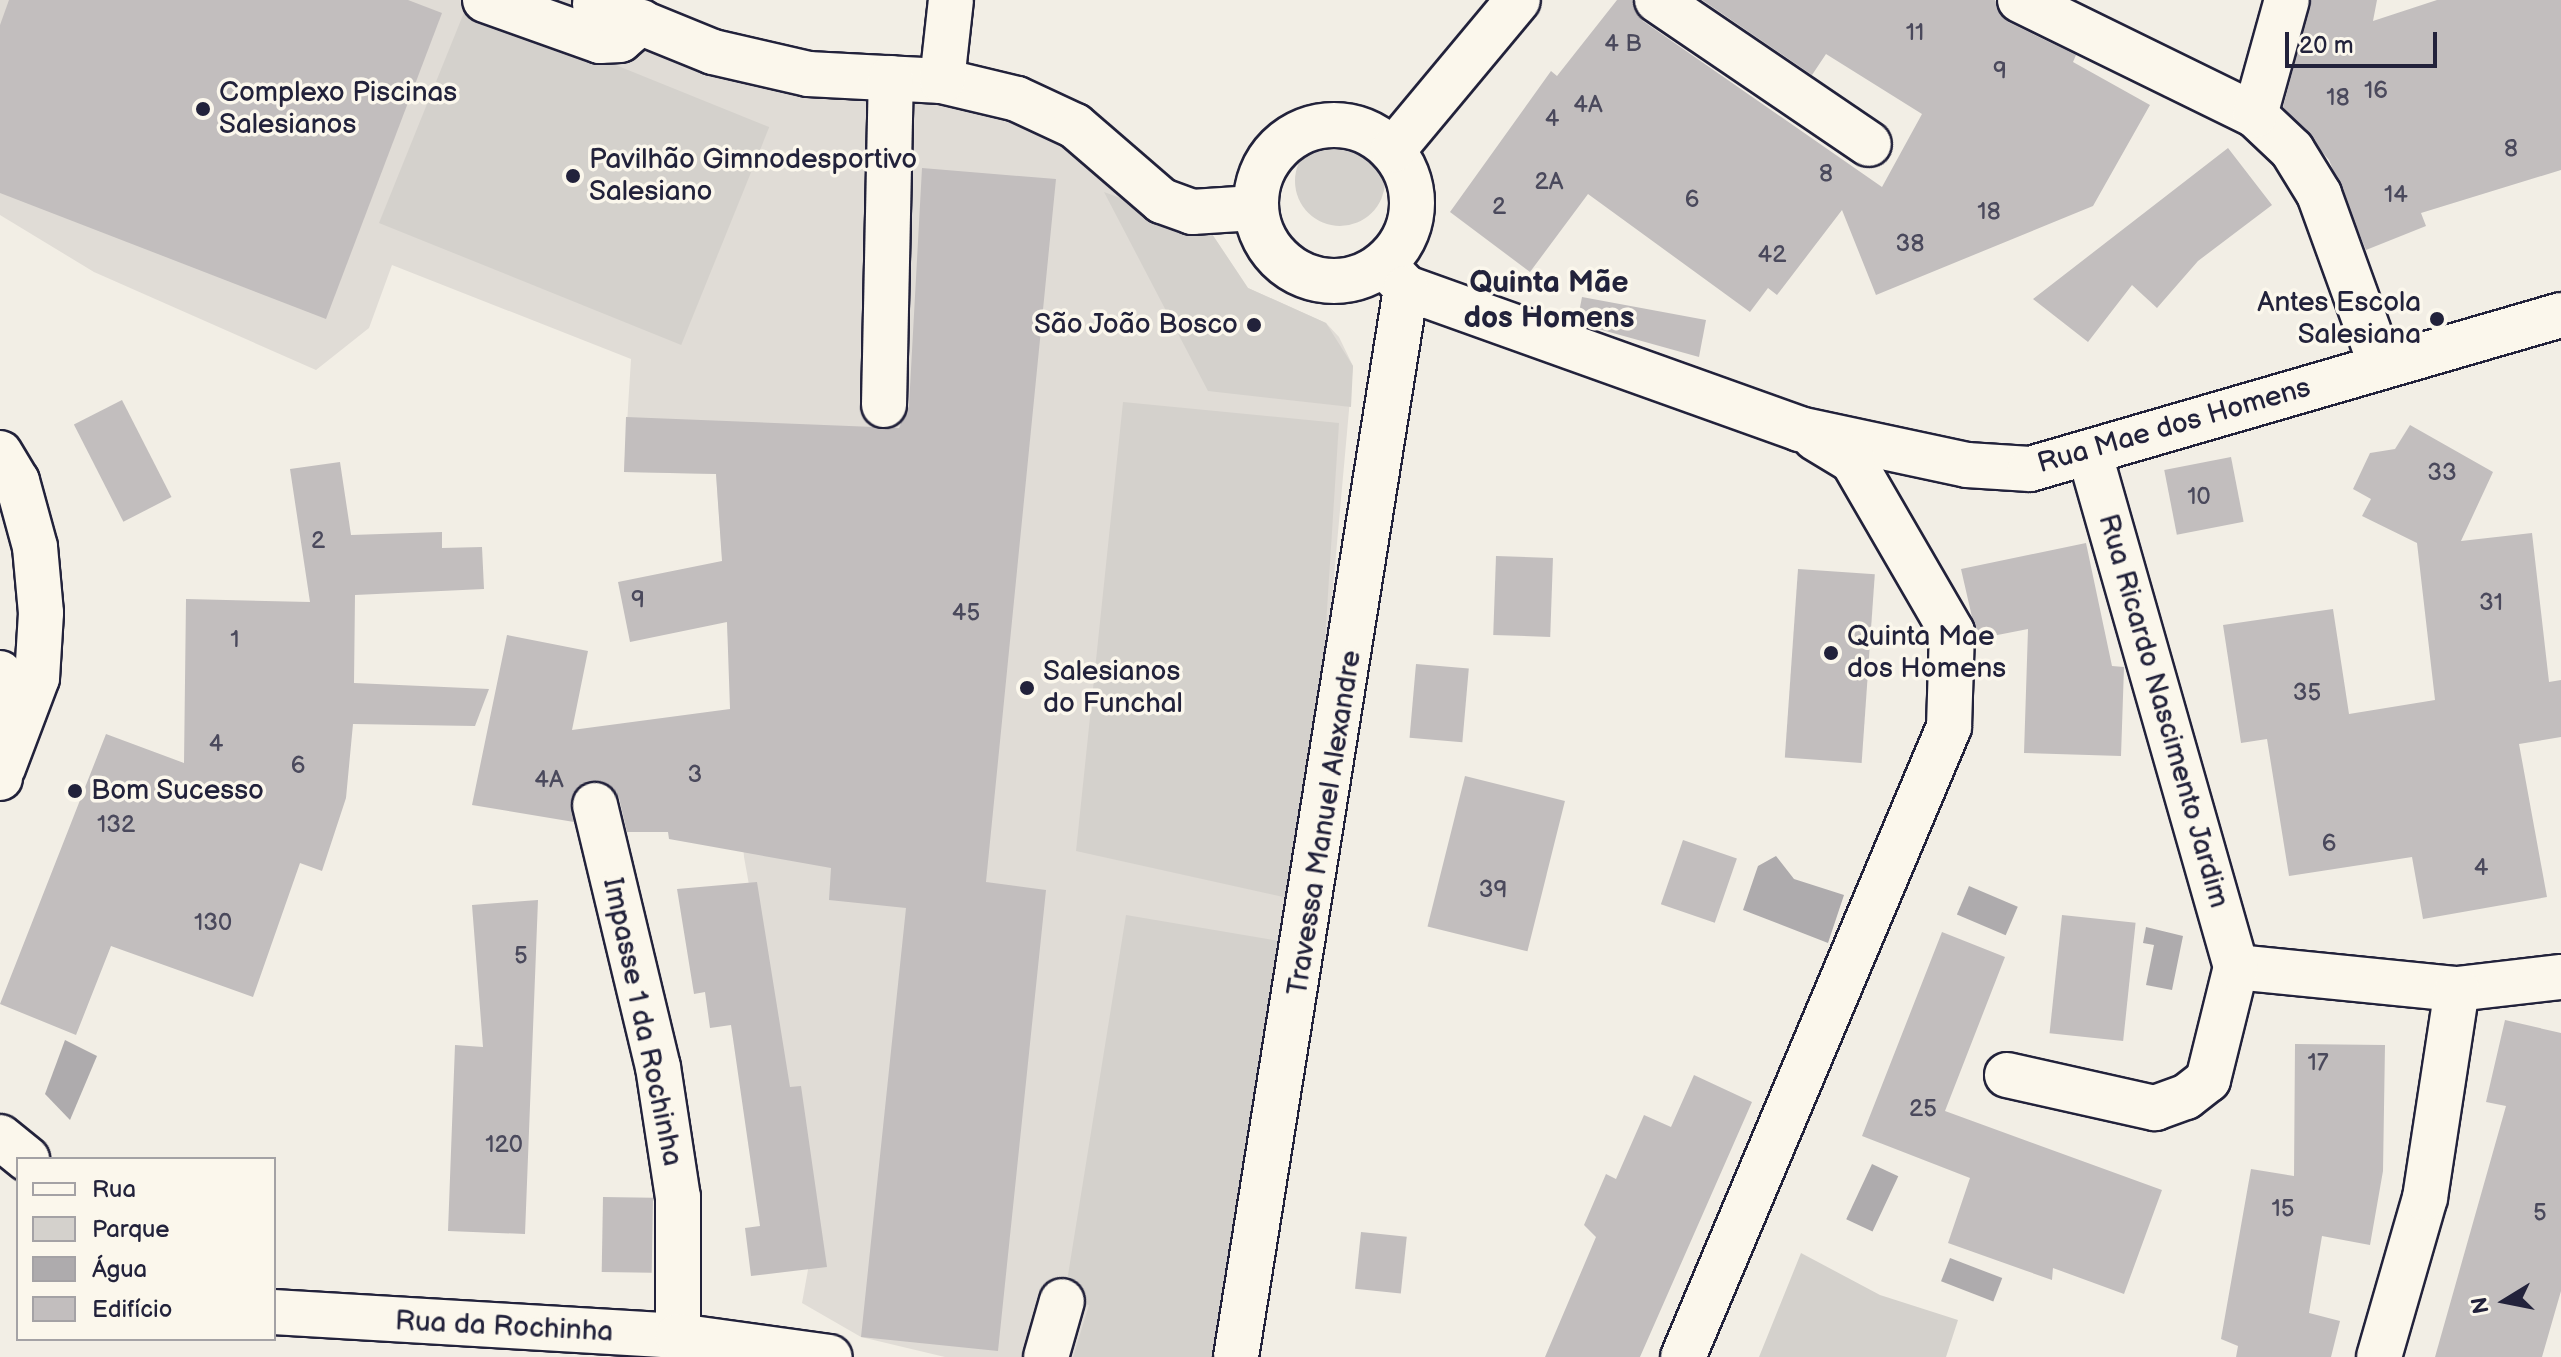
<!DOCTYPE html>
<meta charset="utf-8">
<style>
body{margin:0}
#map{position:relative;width:2561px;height:1357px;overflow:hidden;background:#f2eee5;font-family:"Balsamiq Sans",sans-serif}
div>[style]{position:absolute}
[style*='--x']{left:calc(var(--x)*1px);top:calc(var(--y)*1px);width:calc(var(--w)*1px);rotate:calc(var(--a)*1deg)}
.built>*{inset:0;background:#e0dcd6}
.green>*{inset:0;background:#d4d1cc;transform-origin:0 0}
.round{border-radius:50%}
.water>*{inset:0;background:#aeabad;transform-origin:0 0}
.building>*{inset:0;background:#c2bebe;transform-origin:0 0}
.roads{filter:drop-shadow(2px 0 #22223b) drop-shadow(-2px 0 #22223b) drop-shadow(0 2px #22223b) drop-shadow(0 -2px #22223b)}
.minor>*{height:44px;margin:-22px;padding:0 22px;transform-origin:22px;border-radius:22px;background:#fbf7ec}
.minor>.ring{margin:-22px;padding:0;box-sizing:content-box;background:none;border:44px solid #fbf7ec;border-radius:50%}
.major>*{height:44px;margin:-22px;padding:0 22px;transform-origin:22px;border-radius:22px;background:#fbf7ec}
.dots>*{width:22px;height:22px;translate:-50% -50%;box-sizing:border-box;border:4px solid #fbf7ec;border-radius:50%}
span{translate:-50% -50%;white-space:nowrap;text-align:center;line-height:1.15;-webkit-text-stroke:7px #fbf7ec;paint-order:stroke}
.number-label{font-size:24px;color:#4a495c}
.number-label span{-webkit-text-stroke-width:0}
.poi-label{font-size:28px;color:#22223b}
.left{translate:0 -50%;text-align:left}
.right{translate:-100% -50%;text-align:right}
.street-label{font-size:28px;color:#22223b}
.neighbourhood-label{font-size:30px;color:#22223b;font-weight:700}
.legend{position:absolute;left:16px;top:1157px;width:260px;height:184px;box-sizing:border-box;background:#fbf7ec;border:2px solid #a4a2a5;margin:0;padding:10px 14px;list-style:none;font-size:24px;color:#22223b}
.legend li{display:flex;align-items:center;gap:16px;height:40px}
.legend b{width:40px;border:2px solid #a4a2a5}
.north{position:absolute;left:2465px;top:1261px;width:80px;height:80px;-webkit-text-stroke:6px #fbf7ec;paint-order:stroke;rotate:260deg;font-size:22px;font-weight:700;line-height:32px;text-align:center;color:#22223b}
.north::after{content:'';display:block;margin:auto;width:28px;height:36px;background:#22223b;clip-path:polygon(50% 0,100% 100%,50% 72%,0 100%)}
.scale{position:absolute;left:2285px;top:32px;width:152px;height:36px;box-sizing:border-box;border:4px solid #22223b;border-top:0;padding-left:10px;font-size:24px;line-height:28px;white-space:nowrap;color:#22223b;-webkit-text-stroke:6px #fbf7ec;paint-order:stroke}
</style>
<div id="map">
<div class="built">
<div style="clip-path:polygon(0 0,613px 0,853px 90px,1000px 112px,1210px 231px,1248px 288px,1326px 323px,1339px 337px,1353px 366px,1317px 765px,1223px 1357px,945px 1357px,861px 1337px,802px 1303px,813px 1242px,744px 857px,716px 474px,624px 472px,631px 359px,392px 265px,369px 328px,316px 370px,94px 272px,0 215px)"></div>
</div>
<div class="green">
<div style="left:467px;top:5px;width:326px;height:235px;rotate:22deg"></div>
<div class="round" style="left:1295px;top:136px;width:90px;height:90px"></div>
<div style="clip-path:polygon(1104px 192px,1210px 231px,1248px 288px,1326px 323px,1353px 366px,1351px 407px,1208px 391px)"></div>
<div style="clip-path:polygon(1123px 402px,1339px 423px,1317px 765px,1292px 899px,1076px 851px)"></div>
<div style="clip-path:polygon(1126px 915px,1291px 943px,1223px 1357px,1073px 1357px,1089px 1305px,1064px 1300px)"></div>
<div style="clip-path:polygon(1801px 1253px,1880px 1295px,1958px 1320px,1946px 1357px,1759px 1357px)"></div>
</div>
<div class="water">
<div style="clip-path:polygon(1776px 856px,1794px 879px,1844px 895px,1828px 943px,1743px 910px,1758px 866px)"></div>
<div style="left:1969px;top:886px;width:53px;height:31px;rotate:23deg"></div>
<div style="clip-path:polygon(2146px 927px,2183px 936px,2172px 990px,2146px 985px,2154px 945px,2143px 943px)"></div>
<div style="clip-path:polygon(65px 1040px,97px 1056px,70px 1120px,45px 1094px)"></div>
<div style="left:1872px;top:1164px;width:29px;height:61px;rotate:25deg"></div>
<div style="left:1950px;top:1258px;width:56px;height:25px;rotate:21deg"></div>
</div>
<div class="building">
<div style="clip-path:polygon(9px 0,408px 0,442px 13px,326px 319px,0 193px,0 25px)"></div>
<div style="clip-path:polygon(1617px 0,1632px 0,1643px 21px,1882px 187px,1922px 114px,1826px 54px,1812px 75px,1702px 0,1995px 0,2008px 22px,2076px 55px,2073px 62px,2150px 105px,2093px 206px,1876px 295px,1842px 210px,1777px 295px,1768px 288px,1750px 312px,1588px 194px,1530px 272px,1450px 212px,1551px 71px,1557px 76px)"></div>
<div style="clip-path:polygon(2311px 0,2377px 0,2373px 21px,2437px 0,2561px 0,2561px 170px,2421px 213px,2426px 226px,2366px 250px,2329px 160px,2283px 107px)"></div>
<div style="clip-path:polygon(2228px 148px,2272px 205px,2198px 261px,2157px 308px,2132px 285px,2088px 342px,2033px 299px)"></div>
<div style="clip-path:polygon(922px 168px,1056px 179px,986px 882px,1046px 890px,998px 1351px,861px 1337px,906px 908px,829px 900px,831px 868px,669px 839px,668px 832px,627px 832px,619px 798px,601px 781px,577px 787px,574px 822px,472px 805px,507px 635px,588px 651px,572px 730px,730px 709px,727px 622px,630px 642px,618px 582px,722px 561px,716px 474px,624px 472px,626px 417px,899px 428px,909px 406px)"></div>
<div style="clip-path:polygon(1582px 297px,1706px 320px,1699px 357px,1577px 323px)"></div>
<div style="left:122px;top:400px;width:109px;height:54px;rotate:63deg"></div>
<div style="clip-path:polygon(2410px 425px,2493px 472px,2461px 541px,2532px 533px,2549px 682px,2561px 680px,2561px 737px,2519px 744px,2547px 897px,2423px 919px,2412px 857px,2289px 876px,2267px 739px,2241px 743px,2223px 625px,2333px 609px,2349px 714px,2435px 700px,2417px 543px,2362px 516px,2371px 499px,2353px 489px,2370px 453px,2395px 449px)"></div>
<div style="left:2231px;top:457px;width:66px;height:68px;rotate:79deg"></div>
<div style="clip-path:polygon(340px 462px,351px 535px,442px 532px,442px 548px,482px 547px,484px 589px,355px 595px,354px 683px,489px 689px,475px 726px,353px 724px,346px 798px,322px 871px,300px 863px,253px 997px,111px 946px,76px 1035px,0 1004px,106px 734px,184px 763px,186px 599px,310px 602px,290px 469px)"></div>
<div style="clip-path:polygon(2086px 543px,2112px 666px,2124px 667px,2121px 756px,2024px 753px,2028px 629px,1977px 639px,1961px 569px)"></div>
<div style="left:1496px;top:556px;width:57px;height:79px;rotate:2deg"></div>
<div style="left:1798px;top:569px;width:77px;height:189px;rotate:4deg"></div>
<div style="left:1416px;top:664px;width:53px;height:74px;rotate:5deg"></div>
<div style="left:1465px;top:776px;width:103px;height:155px;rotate:14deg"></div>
<div style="left:1683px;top:840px;width:57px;height:68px;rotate:19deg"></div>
<div style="clip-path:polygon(757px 882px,790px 1087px,801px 1086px,827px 1267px,751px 1276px,745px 1228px,760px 1226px,731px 1025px,710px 1028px,705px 992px,694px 994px,677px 889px)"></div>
<div style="clip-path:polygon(538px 900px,525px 1234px,448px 1231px,455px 1045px,483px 1047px,472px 905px)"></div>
<div style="left:2062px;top:915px;width:74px;height:119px;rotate:6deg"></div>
<div style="clip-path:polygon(1942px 932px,2005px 957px,1945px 1111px,2162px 1190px,2124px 1294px,2053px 1268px,2052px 1280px,1948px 1243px,1970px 1178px,1862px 1136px)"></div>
<div style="clip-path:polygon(2505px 1020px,2561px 1033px,2561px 1291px,2542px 1357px,2435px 1357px,2506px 1106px,2486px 1102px)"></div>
<div style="clip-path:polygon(2295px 1044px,2385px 1045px,2383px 1171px,2370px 1245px,2322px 1236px,2309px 1313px,2340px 1321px,2331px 1357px,2236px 1357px,2238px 1346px,2221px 1339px,2251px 1169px,2294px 1176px)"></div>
<div style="clip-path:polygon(1694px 1075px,1752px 1102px,1640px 1357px,1545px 1357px,1596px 1237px,1584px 1225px,1606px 1174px,1616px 1179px,1644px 1115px,1671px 1127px)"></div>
<div style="left:603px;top:1197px;width:50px;height:75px;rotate:1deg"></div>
<div style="left:1361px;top:1232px;width:46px;height:57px;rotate:6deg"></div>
</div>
<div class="roads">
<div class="minor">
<div style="--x:485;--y:0;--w:122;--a:19.6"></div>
<div style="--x:600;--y:41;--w:20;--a:-3"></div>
<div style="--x:620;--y:40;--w:28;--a:-41"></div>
<div style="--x:1657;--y:0;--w:256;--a:34.2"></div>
<div style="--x:2020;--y:0;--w:262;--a:26.1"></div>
<div style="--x:2255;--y:115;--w:51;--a:43.4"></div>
<div style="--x:2292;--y:150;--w:52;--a:58.5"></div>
<div style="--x:2319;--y:194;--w:182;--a:70.1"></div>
<div style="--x:595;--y:4;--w:127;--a:22.1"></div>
<div style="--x:713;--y:52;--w:98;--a:13"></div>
<div style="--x:808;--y:74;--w:134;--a:3"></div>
<div style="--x:942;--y:81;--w:77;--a:13.5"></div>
<div style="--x:1017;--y:99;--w:64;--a:25"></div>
<div style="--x:1075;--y:126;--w:115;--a:40.8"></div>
<div style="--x:1162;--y:201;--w:32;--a:20"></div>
<div style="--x:1192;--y:212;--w:62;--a:-3.7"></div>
<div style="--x:942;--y:81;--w:81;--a:-83.7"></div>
<div style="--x:2255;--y:115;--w:119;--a:-74.5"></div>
<div class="ring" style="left:1256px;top:125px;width:112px;height:112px"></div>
<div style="--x:1393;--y:150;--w:195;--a:-50.2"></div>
<div style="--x:1384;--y:265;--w:32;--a:46"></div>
<div style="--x:1406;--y:288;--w:418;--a:19.7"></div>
<div style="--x:1799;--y:429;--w:172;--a:12.1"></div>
<div style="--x:1967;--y:465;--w:63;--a:3.6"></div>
<div style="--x:2030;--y:469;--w:553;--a:-16.17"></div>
<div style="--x:884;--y:405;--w:327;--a:-88.8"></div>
<div style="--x:0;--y:453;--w:33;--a:59"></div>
<div style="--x:17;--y:481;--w:68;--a:74.7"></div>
<div style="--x:35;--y:547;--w:66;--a:84.8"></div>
<div style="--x:41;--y:613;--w:65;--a:93.5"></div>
<div style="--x:37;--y:678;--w:96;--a:110.7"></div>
<div style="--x:595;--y:805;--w:269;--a:76.5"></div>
<div style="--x:658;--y:1067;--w:132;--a:81.3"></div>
<div style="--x:678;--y:1197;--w:139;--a:90"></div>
<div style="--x:2236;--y:967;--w:222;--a:5.7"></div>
<div style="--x:2457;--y:989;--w:105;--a:-6.6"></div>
<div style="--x:2007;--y:1075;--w:152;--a:12.6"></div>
<div style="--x:2155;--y:1108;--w:33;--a:-20"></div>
<div style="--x:2186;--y:1097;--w:28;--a:-38"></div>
<div style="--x:2208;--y:1080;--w:116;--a:-76.1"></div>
<div style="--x:2236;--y:967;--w:532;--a:-105.92"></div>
<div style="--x:0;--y:1137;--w:35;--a:39"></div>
<div style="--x:274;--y:1312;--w:405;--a:3.4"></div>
<div style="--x:678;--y:1336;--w:153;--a:7.9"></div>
<div style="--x:1046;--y:1357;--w:58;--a:-74.1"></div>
<div style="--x:1236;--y:1357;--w:1082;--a:-80.96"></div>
<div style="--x:1683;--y:1357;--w:684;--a:-67.11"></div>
<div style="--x:1949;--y:727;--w:95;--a:-88.2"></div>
<div style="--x:1952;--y:632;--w:198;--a:-120.1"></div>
<div style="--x:1853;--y:461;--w:44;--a:-148.8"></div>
<div style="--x:2379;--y:1357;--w:166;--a:-73.9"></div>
<div style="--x:2425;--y:1198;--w:211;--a:-81.3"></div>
</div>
<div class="major">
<div style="--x:0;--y:673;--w:105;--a:90"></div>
</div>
</div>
<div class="dots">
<div style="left:203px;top:109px;background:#22223b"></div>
<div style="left:573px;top:176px;background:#22223b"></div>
<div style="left:2437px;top:319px;background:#22223b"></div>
<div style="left:1254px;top:325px;background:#22223b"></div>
<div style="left:1831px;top:653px;background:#22223b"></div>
<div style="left:1027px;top:688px;background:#22223b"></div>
<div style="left:75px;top:791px;background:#22223b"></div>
</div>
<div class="number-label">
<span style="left:1915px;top:33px">11</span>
<span style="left:1623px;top:44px">4 B</span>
<span style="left:2000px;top:71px">9</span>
<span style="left:2376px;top:91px">16</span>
<span style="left:2338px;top:98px">18</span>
<span style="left:1588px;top:105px">4A</span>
<span style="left:1552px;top:119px">4</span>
<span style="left:2511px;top:149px">8</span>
<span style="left:1826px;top:174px">8</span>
<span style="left:1549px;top:182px">2A</span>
<span style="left:2396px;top:195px">14</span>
<span style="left:1692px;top:200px">6</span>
<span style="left:1499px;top:207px">2</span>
<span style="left:1989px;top:212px">18</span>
<span style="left:1910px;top:244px">38</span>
<span style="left:1772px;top:255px">42</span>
<span style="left:2442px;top:473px">33</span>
<span style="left:2199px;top:497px">10</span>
<span style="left:318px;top:541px">2</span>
<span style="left:638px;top:600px">9</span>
<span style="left:2491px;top:603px">31</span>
<span style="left:966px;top:613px">45</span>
<span style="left:235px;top:640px">1</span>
<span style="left:2307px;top:693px">35</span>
<span style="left:216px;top:744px">4</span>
<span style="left:298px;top:766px">6</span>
<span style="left:695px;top:775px">3</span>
<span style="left:549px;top:780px">4A</span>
<span style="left:116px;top:825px">132</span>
<span style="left:2329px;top:844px">6</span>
<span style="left:2481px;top:868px">4</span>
<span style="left:1493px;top:890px">39</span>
<span style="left:213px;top:923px">130</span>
<span style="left:521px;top:956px">5</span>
<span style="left:2318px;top:1063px">17</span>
<span style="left:1923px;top:1109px">25</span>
<span style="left:504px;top:1145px">120</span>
<span style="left:2283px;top:1209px">15</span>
<span style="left:2540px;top:1213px">5</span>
</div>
<div class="poi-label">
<span class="left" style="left:219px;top:109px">Complexo Piscinas<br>Salesianos</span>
<span class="left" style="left:589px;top:176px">Pavilhão Gimnodesportivo<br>Salesiano</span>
<span class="right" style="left:2421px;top:319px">Antes Escola<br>Salesiana</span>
<span class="right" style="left:1238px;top:325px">São João Bosco</span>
<span class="left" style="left:1847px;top:653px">Quinta Mae<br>dos Homens</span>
<span class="left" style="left:1043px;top:688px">Salesianos<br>do Funchal</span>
<span class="left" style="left:91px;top:791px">Bom Sucesso</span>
</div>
<div class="street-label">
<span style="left:2174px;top:426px;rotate:-16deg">Rua Mae dos Homens</span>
<span style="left:2163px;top:711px;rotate:74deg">Rua Ricardo Nascimento Jardim</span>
<span style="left:1325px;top:823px;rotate:-81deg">Travessa Manuel Alexandre</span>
<span style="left:642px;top:1022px;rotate:78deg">Impasse 1 da Rochinha</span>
<span style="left:504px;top:1327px;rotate:3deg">Rua da Rochinha</span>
</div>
<div class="neighbourhood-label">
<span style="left:1549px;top:300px">Quinta Mãe<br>dos Homens</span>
</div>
<ul class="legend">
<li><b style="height:10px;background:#fbf7ec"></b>Rua</li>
<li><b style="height:22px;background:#d4d1cc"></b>Parque</li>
<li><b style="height:22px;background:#aeabad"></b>Água</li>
<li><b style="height:22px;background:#c2bebe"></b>Edifício</li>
</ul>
<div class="north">N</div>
<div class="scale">20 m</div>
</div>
